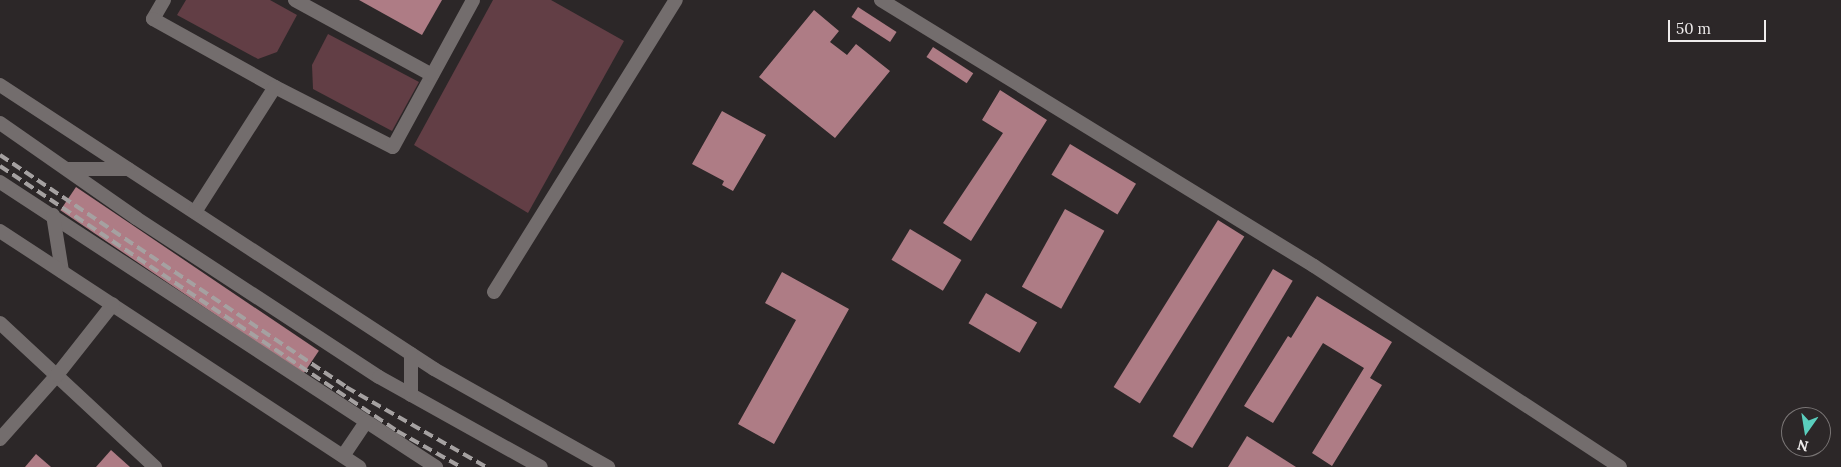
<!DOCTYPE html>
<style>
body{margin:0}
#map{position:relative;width:1841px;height:467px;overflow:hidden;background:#2c2728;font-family:Lora,serif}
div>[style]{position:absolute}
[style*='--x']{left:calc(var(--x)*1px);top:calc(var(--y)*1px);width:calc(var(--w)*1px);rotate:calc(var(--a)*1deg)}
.green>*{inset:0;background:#623e45}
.building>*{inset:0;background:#ae7c85;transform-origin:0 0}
.minor>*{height:14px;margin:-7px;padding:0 7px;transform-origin:7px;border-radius:7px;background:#736d6d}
.rail>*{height:4px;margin-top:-2px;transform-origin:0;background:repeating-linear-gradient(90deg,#a5a1a1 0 10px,transparent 0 15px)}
span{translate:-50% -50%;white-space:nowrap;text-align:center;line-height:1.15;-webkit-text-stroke:5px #2c2728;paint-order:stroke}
.north{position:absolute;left:1781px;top:407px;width:50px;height:50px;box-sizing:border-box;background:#2c2728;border:1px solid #7a7676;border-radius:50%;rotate:193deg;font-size:14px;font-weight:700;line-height:20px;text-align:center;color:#efecec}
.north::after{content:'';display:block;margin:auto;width:18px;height:22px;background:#5acebd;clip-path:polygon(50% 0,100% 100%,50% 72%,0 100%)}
.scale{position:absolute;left:1668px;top:20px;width:98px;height:22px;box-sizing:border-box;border:2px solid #efecec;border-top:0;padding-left:6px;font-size:15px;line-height:18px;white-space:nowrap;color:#efecec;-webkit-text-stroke:4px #2c2728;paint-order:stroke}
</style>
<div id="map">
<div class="green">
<div style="clip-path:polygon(186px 0,270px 0,297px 15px,277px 52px,258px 59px,177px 15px)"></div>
<div style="clip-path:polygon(493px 0,551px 0,624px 41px,528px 213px,414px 145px)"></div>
<div style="clip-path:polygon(328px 34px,419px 82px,392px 131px,313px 89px,312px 65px)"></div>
</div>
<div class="building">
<div style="clip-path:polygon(359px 0,442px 0,422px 35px)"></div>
<div style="left:858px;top:7px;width:46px;height:12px;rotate:33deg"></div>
<div style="clip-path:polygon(814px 10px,839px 31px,830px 42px,847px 55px,856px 44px,890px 71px,835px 138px,759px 77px)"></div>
<div style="left:933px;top:47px;width:48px;height:12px;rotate:33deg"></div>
<div style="clip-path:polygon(1000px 90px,1047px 120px,971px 241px,943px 223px,1003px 133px,982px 120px)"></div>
<div style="clip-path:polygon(722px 111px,766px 135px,733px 191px,722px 185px,724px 181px,692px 164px)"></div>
<div style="left:1070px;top:144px;width:77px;height:36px;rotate:31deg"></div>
<div style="left:76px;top:187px;width:293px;height:28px;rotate:34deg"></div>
<div style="left:1065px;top:209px;width:45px;height:89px;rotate:29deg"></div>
<div style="left:1218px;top:220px;width:31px;height:197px;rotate:32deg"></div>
<div style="left:910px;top:229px;width:60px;height:36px;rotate:31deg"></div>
<div style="left:1273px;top:269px;width:23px;height:195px;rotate:31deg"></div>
<div style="clip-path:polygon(782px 272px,849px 309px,774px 444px,738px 424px,796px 320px,765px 303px)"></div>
<div style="left:986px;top:293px;width:59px;height:35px;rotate:30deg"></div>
<div style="clip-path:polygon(1317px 296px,1392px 342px,1370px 378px,1382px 385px,1332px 466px,1312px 453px,1364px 368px,1323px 343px,1273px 423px,1244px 406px,1288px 336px,1291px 338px)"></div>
<div style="clip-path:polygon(1247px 436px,1296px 467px,1228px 467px)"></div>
<div style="clip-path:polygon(111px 450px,130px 467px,96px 467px)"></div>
<div style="clip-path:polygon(36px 454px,51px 467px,25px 467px)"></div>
</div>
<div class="minor">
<div style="--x:164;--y:0;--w:22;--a:120"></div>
<div style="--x:153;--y:19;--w:140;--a:29.1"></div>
<div style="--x:275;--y:87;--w:132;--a:27"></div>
<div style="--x:393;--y:147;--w:167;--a:-61.4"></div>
<div style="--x:295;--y:0;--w:156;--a:28.7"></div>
<div style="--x:881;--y:0;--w:508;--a:31.56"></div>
<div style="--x:1314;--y:266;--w:366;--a:33.3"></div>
<div style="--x:0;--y:85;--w:519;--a:33.2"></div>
<div style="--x:434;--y:369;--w:200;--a:29.4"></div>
<div style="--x:0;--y:123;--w:166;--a:34.9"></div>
<div style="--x:136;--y:218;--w:290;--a:33.2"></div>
<div style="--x:379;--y:377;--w:185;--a:29.1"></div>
<div style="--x:67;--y:169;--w:61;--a:0"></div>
<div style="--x:0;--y:182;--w:521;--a:33.17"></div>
<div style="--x:195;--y:212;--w:148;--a:-57.4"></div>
<div style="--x:53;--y:215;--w:57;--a:80.9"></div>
<div style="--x:0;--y:231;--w:430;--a:33.3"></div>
<div style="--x:494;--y:292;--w:344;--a:-58.1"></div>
<div style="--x:0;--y:323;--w:212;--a:42.9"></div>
<div style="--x:411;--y:354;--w:41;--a:90"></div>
<div style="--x:0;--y:439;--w:86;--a:-48.3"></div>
<div style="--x:57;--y:375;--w:90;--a:-51.7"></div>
<div style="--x:343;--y:456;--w:40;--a:-56"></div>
</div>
<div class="rail">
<div style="--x:0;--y:155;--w:417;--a:33.8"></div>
<div style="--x:346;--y:387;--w:161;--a:29.7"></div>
<div style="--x:0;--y:166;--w:477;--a:33.7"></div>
<div style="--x:397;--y:431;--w:73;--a:29.4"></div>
</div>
<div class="north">N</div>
<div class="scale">50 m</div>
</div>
